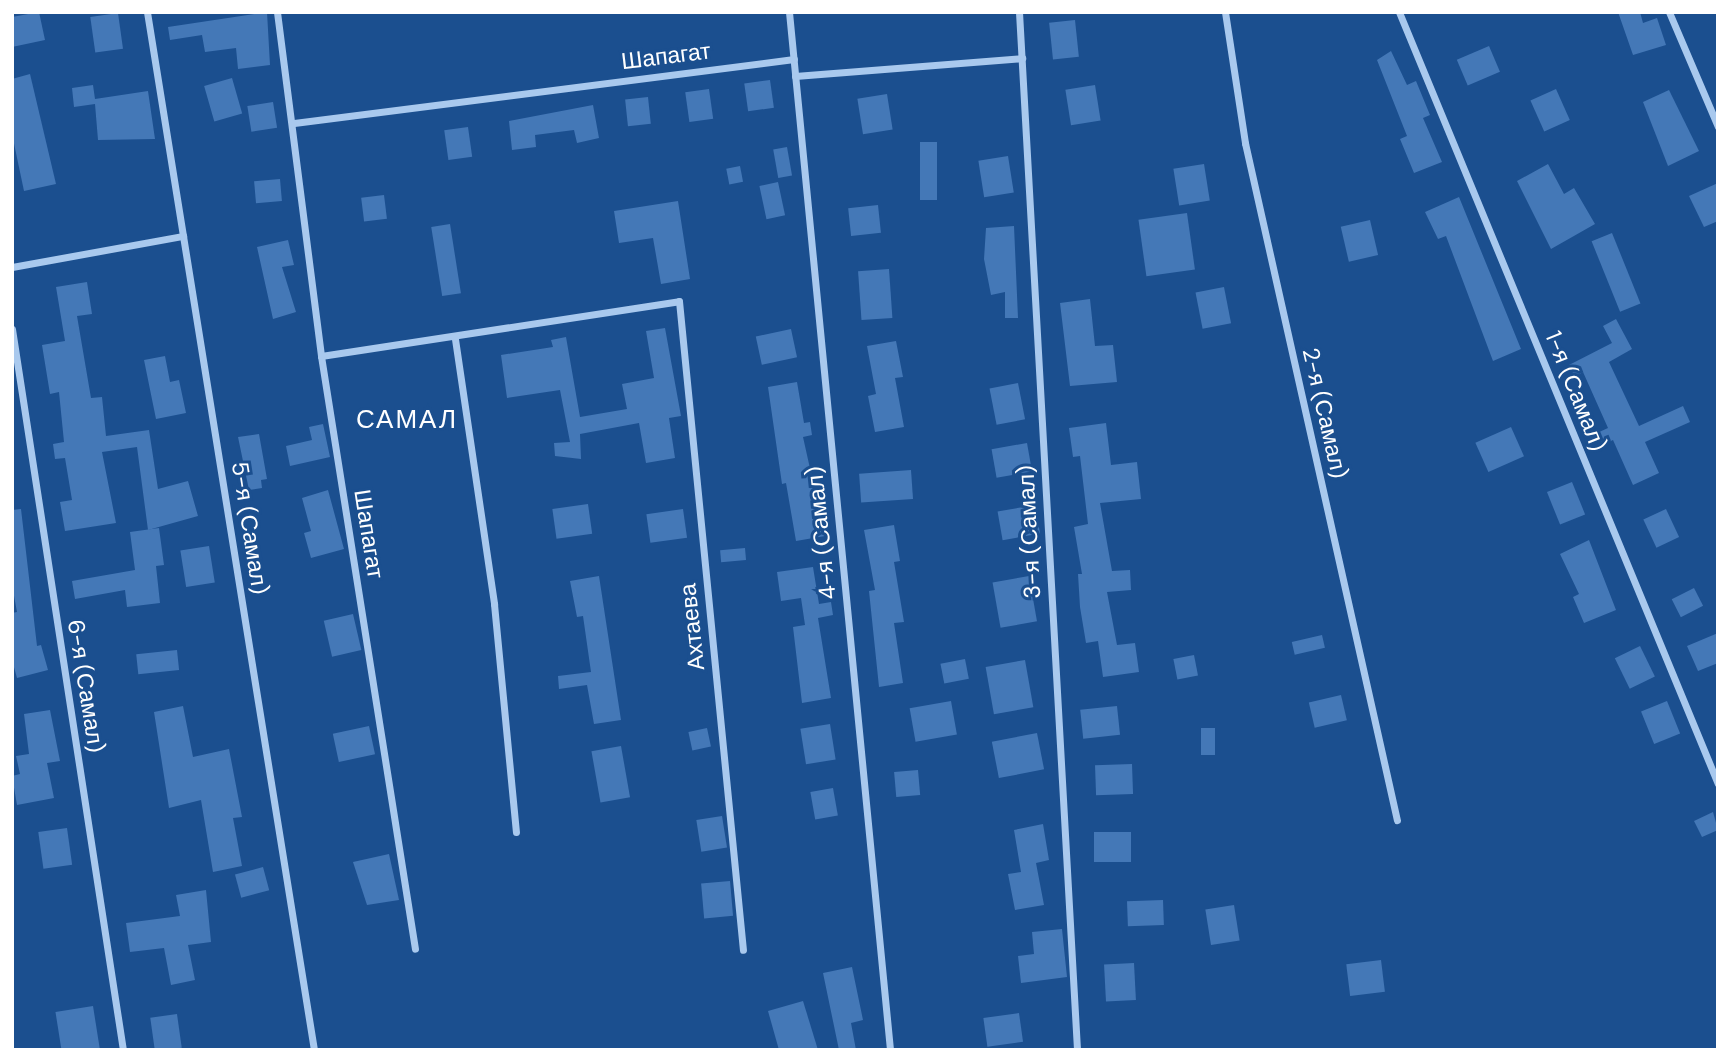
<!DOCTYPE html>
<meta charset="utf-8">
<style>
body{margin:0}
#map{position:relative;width:1730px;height:1062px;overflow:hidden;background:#1b4f8f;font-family:"DM Sans",sans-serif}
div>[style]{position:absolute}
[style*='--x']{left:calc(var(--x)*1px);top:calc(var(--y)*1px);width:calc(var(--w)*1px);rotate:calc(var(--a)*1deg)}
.building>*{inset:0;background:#4478b7;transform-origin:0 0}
.street>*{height:7px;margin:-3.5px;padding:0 3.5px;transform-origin:3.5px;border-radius:3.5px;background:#a9c9ee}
span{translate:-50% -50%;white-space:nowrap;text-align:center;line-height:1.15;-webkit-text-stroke:6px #1b4f8f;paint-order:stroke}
.street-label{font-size:23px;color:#fff}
.quarter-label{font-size:26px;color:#fff;letter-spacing:2px}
.frame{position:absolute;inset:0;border:14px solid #fff;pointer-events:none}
</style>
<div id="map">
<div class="building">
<div style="clip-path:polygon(39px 12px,45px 40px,12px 47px,12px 17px)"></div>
<div style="clip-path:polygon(267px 12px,270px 65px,238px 69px,236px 48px,205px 52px,202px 35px,170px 40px,168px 27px)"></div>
<div style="clip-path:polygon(1618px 12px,1640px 12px,1643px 23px,1657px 18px,1666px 45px,1633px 55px)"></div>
<div style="left:118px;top:13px;width:36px;height:28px;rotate:82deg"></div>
<div style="left:1075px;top:20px;width:37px;height:26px;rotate:84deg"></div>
<div style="left:1489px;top:46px;width:28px;height:35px;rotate:67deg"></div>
<div style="clip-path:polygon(1391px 51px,1407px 85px,1416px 81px,1430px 115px,1423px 118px,1442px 162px,1414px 173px,1400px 139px,1407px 136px,1377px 60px)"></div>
<div style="clip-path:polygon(30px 74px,56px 184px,24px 191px,12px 134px,12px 79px)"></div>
<div style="left:232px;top:78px;width:37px;height:29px;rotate:74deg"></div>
<div style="left:770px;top:80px;width:28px;height:26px;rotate:82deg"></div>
<div style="clip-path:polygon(93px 85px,95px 99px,148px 91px,155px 139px,98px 140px,95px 104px,74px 107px,72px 88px)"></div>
<div style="left:1095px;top:85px;width:36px;height:30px;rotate:81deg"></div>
<div style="left:709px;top:89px;width:30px;height:24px;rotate:82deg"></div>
<div style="left:1556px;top:89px;width:34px;height:28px;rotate:66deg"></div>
<div style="clip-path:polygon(1669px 90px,1699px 151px,1668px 166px,1643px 102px)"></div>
<div style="left:887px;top:94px;width:36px;height:30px;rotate:81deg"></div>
<div style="left:648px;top:97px;width:27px;height:23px;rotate:84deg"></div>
<div style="left:273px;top:102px;width:26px;height:26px;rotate:81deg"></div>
<div style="clip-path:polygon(593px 105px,599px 138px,577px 143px,574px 130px,535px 135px,536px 147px,512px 150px,509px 121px)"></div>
<div style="left:468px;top:127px;width:30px;height:24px;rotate:82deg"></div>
<div style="left:920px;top:142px;width:17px;height:58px"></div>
<div style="left:787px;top:147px;width:29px;height:14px;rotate:80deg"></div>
<div style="left:1008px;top:156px;width:37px;height:30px;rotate:81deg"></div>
<div style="left:1204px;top:164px;width:37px;height:31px;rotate:81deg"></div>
<div style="clip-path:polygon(1548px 164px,1564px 194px,1574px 188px,1595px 224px,1551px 249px,1517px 181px)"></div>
<div style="left:740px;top:166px;width:16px;height:14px;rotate:79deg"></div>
<div style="left:280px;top:179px;width:22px;height:26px;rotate:85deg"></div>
<div style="left:778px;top:182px;width:34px;height:19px;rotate:78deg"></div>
<div style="clip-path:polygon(1718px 183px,1718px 221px,1704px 227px,1689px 196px)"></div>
<div style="left:384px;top:195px;width:24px;height:23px;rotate:83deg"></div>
<div style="clip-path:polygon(1459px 197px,1521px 349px,1493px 361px,1446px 236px,1438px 239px,1425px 212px)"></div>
<div style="clip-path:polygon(678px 201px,690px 279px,661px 284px,653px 238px,619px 243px,614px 211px)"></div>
<div style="left:878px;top:205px;width:28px;height:30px;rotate:84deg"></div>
<div style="left:1187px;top:213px;width:57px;height:49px;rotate:82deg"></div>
<div style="left:1370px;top:220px;width:36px;height:30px;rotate:77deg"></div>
<div style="left:450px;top:224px;width:70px;height:19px;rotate:81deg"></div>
<div style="clip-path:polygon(1014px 226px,1018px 318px,1005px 318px,1005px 292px,991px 295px,984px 259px,986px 228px)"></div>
<div style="left:1612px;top:233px;width:76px;height:22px;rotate:68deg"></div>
<div style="clip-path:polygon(288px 240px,294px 265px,282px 267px,296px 312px,273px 319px,257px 247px)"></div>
<div style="left:889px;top:269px;width:49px;height:31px;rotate:86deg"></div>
<div style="clip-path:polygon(87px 282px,92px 314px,77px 316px,91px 398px,102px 397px,106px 436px,149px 430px,158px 489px,188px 481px,198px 516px,148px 530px,137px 447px,102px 452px,116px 523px,65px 531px,60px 502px,72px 500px,65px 458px,55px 459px,53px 444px,64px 442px,59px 392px,50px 394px,42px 345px,65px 341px,56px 287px)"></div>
<div style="left:1224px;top:287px;width:37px;height:29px;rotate:79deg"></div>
<div style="clip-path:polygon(1090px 299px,1095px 346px,1113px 345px,1117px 382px,1070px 386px,1060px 303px)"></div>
<div style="clip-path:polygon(1616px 319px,1632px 349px,1609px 362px,1639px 426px,1683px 406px,1690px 422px,1645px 442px,1659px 473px,1633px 485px,1613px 440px,1602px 445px,1597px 433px,1608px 428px,1583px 372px,1575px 377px,1569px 365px,1612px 343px,1603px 326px)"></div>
<div style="clip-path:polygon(665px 328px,681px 416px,669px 418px,675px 458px,646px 463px,639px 423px,580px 434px,581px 459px,555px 456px,554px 443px,570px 442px,560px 390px,507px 398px,501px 355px,553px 347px,551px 340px,566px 337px,580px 417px,627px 409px,622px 384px,654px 378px,646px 331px)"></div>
<div style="left:791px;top:329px;width:29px;height:36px;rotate:78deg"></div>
<div style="clip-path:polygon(896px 341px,903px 377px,895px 378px,904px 427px,875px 432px,868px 396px,876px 394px,867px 346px)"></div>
<div style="clip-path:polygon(165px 356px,170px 382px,179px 380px,186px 413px,156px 419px,144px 360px)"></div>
<div style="clip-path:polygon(797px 382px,804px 423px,810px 422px,812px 435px,803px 437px,825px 536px,796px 541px,786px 483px,782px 484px,768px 387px)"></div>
<div style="left:1018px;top:383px;width:37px;height:29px;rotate:79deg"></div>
<div style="clip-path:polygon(1106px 423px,1111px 465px,1137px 462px,1141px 499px,1100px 503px,1112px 571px,1130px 570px,1131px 590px,1107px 592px,1117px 645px,1135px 643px,1139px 672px,1103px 677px,1098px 641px,1086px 643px,1080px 607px,1078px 574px,1082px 574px,1074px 527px,1088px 524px,1080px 456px,1073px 457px,1069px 428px)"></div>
<div style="clip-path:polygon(323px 424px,330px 457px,290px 466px,286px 446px,312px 440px,309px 427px)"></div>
<div style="left:1511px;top:427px;width:32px;height:39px;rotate:66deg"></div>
<div style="clip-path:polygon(259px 434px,267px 479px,261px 480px,262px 488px,249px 490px,238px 437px)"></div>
<div style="left:1027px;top:443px;width:29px;height:36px;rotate:80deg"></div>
<div style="left:911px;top:470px;width:29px;height:52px;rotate:86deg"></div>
<div style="left:1572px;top:482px;width:35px;height:27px;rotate:68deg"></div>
<div style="clip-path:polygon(328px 490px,344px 549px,311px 558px,304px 533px,311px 531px,302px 498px)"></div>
<div style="left:588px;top:504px;width:30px;height:36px;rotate:82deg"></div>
<div style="left:1035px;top:505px;width:29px;height:38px;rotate:80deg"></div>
<div style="clip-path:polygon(21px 509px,37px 646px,41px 645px,48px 670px,17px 678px,12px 660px,12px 613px,17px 612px,12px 585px,12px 510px)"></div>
<div style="left:683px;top:509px;width:29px;height:37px;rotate:82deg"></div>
<div style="left:1666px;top:509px;width:31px;height:25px;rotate:65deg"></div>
<div style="clip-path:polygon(894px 525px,900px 561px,894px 562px,904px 622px,894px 623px,903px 683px,879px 687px,869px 591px,875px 590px,864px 530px)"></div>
<div style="clip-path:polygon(159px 528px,164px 565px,156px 566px,160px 603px,127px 607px,125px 590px,75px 599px,72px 581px,135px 570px,130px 532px)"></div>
<div style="clip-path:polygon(1589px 540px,1616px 610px,1584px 623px,1573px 597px,1579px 594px,1560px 554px)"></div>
<div style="left:209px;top:546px;width:37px;height:29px;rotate:81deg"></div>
<div style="left:745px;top:548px;width:12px;height:25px;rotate:85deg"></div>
<div style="clip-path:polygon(813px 567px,819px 604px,831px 602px,833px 615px,818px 618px,831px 698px,802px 703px,793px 627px,805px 625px,801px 598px,781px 601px,777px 572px)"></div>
<div style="clip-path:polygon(599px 576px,621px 720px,594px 724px,587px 685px,559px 689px,558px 676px,591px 672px,583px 616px,577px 617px,570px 581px)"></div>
<div style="left:1029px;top:576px;width:46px;height:37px;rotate:80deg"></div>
<div style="left:1694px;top:588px;width:20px;height:25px;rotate:63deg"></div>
<div style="left:353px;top:614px;width:37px;height:30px;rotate:77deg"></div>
<div style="clip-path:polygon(1718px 633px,1718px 663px,1698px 671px,1687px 646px)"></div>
<div style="left:1322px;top:635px;width:13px;height:31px;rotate:77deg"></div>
<div style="left:1640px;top:646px;width:34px;height:28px;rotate:64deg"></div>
<div style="left:177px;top:650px;width:20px;height:41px;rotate:84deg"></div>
<div style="left:1194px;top:655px;width:21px;height:21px;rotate:79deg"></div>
<div style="left:965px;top:659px;width:20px;height:25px;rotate:79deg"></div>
<div style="left:1025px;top:660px;width:48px;height:40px;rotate:80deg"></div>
<div style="left:1341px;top:695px;width:26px;height:33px;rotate:77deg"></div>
<div style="left:951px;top:701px;width:34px;height:42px;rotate:80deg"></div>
<div style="left:1667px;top:701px;width:35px;height:28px;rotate:68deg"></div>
<div style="clip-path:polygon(183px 706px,193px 757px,229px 749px,242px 817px,233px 818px,242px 866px,213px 872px,201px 800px,169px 808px,154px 712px)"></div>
<div style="left:1117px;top:706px;width:29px;height:37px;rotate:84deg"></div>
<div style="clip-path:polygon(50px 710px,60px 761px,47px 763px,54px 798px,17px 805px,12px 776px,20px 774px,16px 756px,29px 754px,24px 714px)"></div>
<div style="left:830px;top:724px;width:36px;height:30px;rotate:81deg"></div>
<div style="left:369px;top:726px;width:29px;height:37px;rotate:78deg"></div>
<div style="left:707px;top:728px;width:19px;height:19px;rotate:78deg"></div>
<div style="left:1201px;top:728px;width:14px;height:27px"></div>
<div style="left:1037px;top:733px;width:37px;height:46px;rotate:79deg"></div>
<div style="left:621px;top:746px;width:52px;height:30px;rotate:80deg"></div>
<div style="left:1132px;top:764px;width:30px;height:37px;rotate:88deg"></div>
<div style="left:918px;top:770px;width:25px;height:24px;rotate:85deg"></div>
<div style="left:833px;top:788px;width:28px;height:23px;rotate:80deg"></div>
<div style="clip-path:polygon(1713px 812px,1718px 830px,1702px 837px,1694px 821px)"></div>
<div style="left:722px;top:816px;width:32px;height:26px;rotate:81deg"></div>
<div style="clip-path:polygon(1043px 824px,1049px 860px,1036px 863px,1044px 905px,1015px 910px,1008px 874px,1021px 872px,1014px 830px)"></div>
<div style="left:67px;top:828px;width:37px;height:29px;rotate:82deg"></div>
<div style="left:1094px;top:832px;width:37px;height:30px"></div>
<div style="clip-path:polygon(389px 854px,399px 900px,367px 905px,353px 862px)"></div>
<div style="left:263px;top:867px;width:24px;height:29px;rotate:75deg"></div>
<div style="left:730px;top:881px;width:35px;height:29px;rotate:85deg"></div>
<div style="clip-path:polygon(206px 890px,211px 942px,188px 945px,195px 980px,171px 985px,164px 948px,130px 952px,126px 923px,180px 916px,176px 895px)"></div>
<div style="left:1163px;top:900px;width:25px;height:36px;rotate:88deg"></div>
<div style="left:1234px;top:905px;width:36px;height:29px;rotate:81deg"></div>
<div style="clip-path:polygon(1062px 929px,1067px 977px,1021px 983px,1018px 956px,1034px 954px,1032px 932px)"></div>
<div style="left:1381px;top:960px;width:32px;height:35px;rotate:83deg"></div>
<div style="left:1134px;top:963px;width:37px;height:30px;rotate:87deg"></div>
<div style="clip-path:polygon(852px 967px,863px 1020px,851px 1023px,856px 1050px,839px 1050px,823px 973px)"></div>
<div style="clip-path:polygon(803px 1001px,818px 1050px,779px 1050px,768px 1011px)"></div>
<div style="left:93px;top:1006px;width:45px;height:38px;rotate:81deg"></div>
<div style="left:1019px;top:1013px;width:29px;height:36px;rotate:82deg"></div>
<div style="left:177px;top:1014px;width:34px;height:27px;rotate:82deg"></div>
</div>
<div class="street">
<div style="--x:147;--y:12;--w:1051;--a:80.86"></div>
<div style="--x:277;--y:12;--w:347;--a:82.7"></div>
<div style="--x:321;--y:356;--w:600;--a:80.99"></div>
<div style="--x:789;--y:12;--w:1043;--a:84.44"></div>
<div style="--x:1019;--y:12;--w:1040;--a:86.8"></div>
<div style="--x:1225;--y:12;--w:133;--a:81.3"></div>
<div style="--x:1245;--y:143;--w:694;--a:77.35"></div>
<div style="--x:1399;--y:12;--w:835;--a:67.55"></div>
<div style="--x:1669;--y:12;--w:125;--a:66.9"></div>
<div style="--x:795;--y:76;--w:228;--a:-4.5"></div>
<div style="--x:294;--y:123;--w:504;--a:-7.29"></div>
<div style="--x:12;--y:267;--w:174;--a:-10.3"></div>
<div style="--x:12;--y:329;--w:729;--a:81.25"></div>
<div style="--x:455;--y:339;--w:268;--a:81.6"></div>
<div style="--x:494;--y:604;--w:229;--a:84.5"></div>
<div style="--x:321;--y:356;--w:362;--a:-8.7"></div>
<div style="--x:679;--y:301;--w:652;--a:84.37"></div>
</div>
<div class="street-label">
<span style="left:666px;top:56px;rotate:-7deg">Шапагат</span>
<span style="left:1576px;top:391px;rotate:68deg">1-я (Самал)</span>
<span style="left:1325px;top:413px;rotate:77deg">2-я (Самал)</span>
<span style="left:250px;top:528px;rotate:81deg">5-я (Самал)</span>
<span style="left:1029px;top:532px;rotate:-93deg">3-я (Самал)</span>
<span style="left:821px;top:533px;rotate:-96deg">4-я (Самал)</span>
<span style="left:369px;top:534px;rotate:81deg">Шапагат</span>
<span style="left:692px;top:627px;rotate:-96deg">Ахтаева</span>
<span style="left:86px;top:686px;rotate:81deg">6-я (Самал)</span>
</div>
<div class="quarter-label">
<span style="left:407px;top:420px">САМАЛ</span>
</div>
<div class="frame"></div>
</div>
